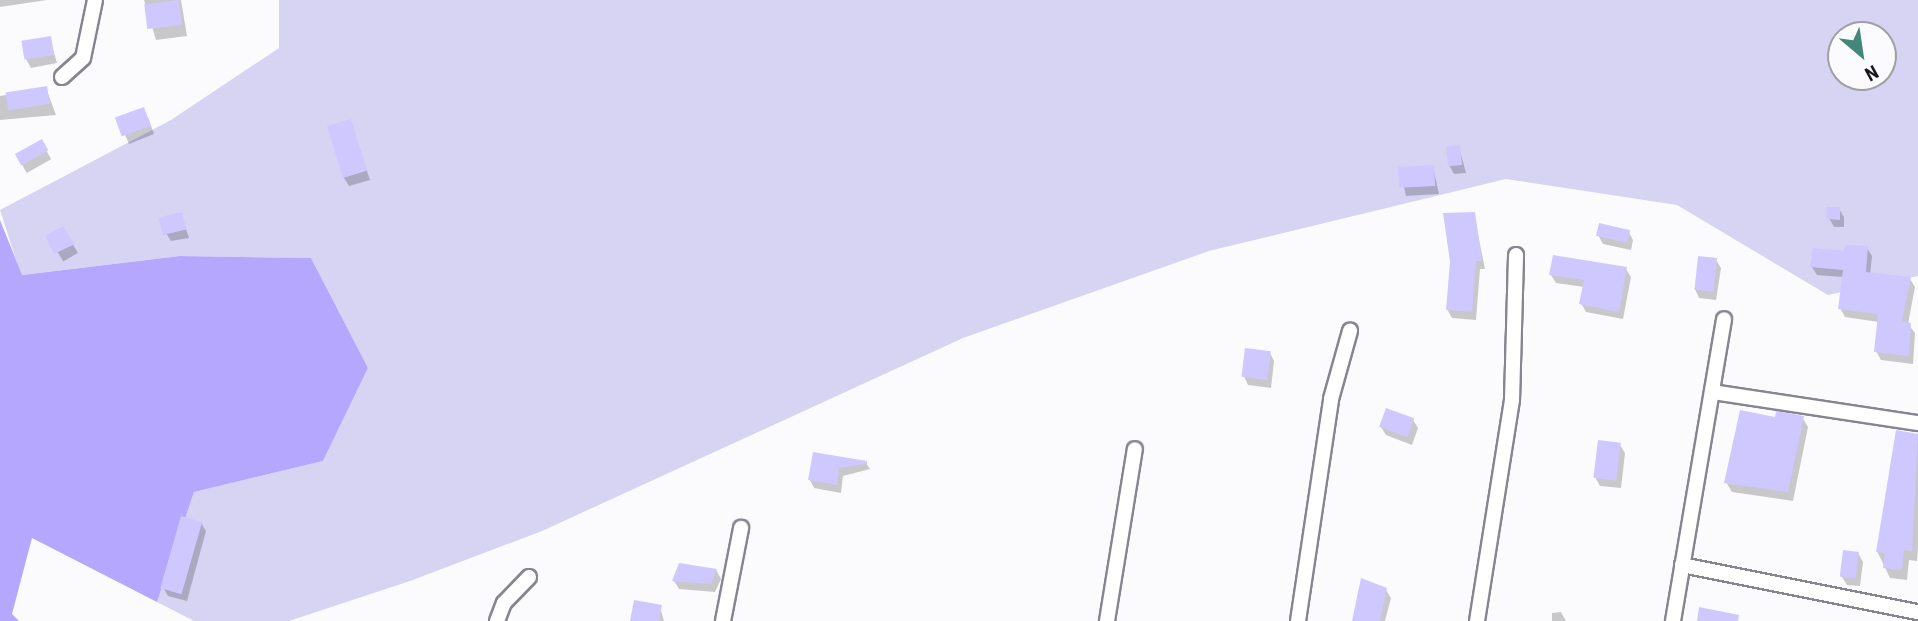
<!DOCTYPE html>
<style>
body{margin:0}
#map{position:relative;width:1918px;height:621px;overflow:hidden;background:#fbfbfe;font-family:"Roboto Condensed",sans-serif}
div>[style]{position:absolute}
[style*='--x']{left:calc(var(--x)*1px);top:calc(var(--y)*1px);width:calc(var(--w)*1px);rotate:calc(var(--a)*1deg)}
.green>*{inset:0;background:#d6d3f3}
.forest>*{inset:0;background:#b5a6fe}
.shadow>*{inset:0;background:#0003;transform-origin:0 0}
.building>*{inset:0;background:#cfc8fe;transform-origin:0 0}
.roads{filter:drop-shadow(2px 0 #868590) drop-shadow(-2px 0 #868590) drop-shadow(0 2px #868590) drop-shadow(0 -2px #868590)}
.street>*{height:14px;margin:-7px;padding:0 7px;transform-origin:7px;border-radius:7px;background:#fff}
span{translate:-50% -50%;white-space:nowrap;text-align:center;line-height:1.15;-webkit-text-stroke:5px #fbfbfe;paint-order:stroke}
.north{position:absolute;left:1827px;top:21px;width:70px;height:70px;box-sizing:border-box;background:#fbfbfe;border:2px solid #a0a0a4;border-radius:50%;rotate:151deg;font-size:19px;font-weight:700;line-height:28px;text-align:center;color:#18171c}
.north::after{content:'';display:block;margin:auto;width:24px;height:32px;background:#44877a;clip-path:polygon(50% 0,100% 100%,50% 72%,0 100%)}
</style>
<div id="map">
<div class="green">
<div style="clip-path:polygon(evenodd,279px 0,1918px 0,1918px 276px,1828px 295px,1677px 205px,1506px 179px,1209px 251px,963px 338px,542px 531px,410px 581px,289px 621px,194px 621px,157px 602px,194px 492px,323px 461px,368px 368px,311px 258px,180px 256px,21px 275px,0 210px,171px 120px,279px 48px,279px 0,1841px 35px,1883px 35px,1883px 77px,1841px 77px,1841px 35px)"></div>
</div>
<div class="forest">
<div style="clip-path:polygon(0 220px,22px 275px,180px 256px,311px 258px,368px 368px,323px 461px,194px 492px,157px 602px,32px 538px,12px 614px,19px 621px,0 621px)"></div>
</div>
<div class="shadow">
<div style="clip-path:polygon(0 0,47px 0,0 7px)"></div>
<div style="clip-path:polygon(144px 0,181px 0,187px 36px,156px 40px)"></div>
<div style="clip-path:polygon(50px 38px,57px 63px,31px 68px,26px 59px)"></div>
<div style="clip-path:polygon(46px 88px,56px 115px,0 120px,0 96px)"></div>
<div style="clip-path:polygon(148px 117px,154px 134px,129px 144px,118px 119px)"></div>
<div style="clip-path:polygon(350px 121px,370px 180px,349px 186px,344px 178px)"></div>
<div style="left:41px;top:141px;width:21px;height:28px;rotate:61deg"></div>
<div style="clip-path:polygon(1459px 147px,1466px 173px,1454px 174px,1449px 165px)"></div>
<div style="clip-path:polygon(1433px 167px,1439px 194px,1406px 196px,1400px 168px)"></div>
<div style="clip-path:polygon(1839px 209px,1844px 217px,1844px 227px,1834px 227px,1829px 218px)"></div>
<div style="clip-path:polygon(181px 214px,189px 238px,171px 241px,166px 233px)"></div>
<div style="clip-path:polygon(1474px 214px,1485px 269px,1480px 269px,1476px 320px,1452px 318px,1447px 309px)"></div>
<div style="left:63px;top:228px;width:29px;height:17px;rotate:59deg"></div>
<div style="clip-path:polygon(1628px 231px,1633px 240px,1631px 250px,1603px 244px,1598px 235px)"></div>
<div style="clip-path:polygon(1867px 248px,1872px 256px,1870px 275px,1910px 279px,1915px 287px,1908px 324px,1915px 333px,1913px 364px,1881px 360px,1876px 351px,1879px 322px,1845px 317px,1840px 308px,1844px 277px,1817px 275px,1812px 267px)"></div>
<div style="clip-path:polygon(1716px 260px,1721px 268px,1716px 300px,1699px 298px,1695px 289px)"></div>
<div style="clip-path:polygon(1626px 269px,1631px 277px,1623px 319px,1586px 312px,1581px 303px,1584px 287px,1556px 283px,1551px 275px)"></div>
<div style="clip-path:polygon(1270px 353px,1274px 361px,1271px 388px,1248px 385px,1244px 376px)"></div>
<div style="clip-path:polygon(1802px 417px,1808px 427px,1793px 501px,1732px 492px,1726px 482px,1776px 420px)"></div>
<div style="clip-path:polygon(1413px 420px,1418px 428px,1412px 445px,1386px 435px,1381px 427px)"></div>
<div style="clip-path:polygon(1897px 432px,1918px 435px,1918px 548px,1917px 561px,1909px 560px,1907px 580px,1890px 578px,1877px 551px)"></div>
<div style="clip-path:polygon(1620px 445px,1625px 453px,1621px 488px,1600px 486px,1595px 477px)"></div>
<div style="clip-path:polygon(814px 454px,866px 463px,870px 469px,843px 476px,841px 493px,814px 488px,810px 480px)"></div>
<div style="clip-path:polygon(201px 523px,206px 531px,187px 601px,168px 596px,163px 587px)"></div>
<div style="clip-path:polygon(1858px 553px,1863px 562px,1860px 586px,1847px 585px,1842px 577px)"></div>
<div style="clip-path:polygon(716px 570px,721px 579px,715px 592px,679px 589px,674px 581px)"></div>
<div style="clip-path:polygon(1386px 590px,1391px 598px,1385px 621px,1355px 621px)"></div>
<div style="clip-path:polygon(660px 607px,664px 621px,632px 621px)"></div>
<div style="clip-path:polygon(1561px 612px,1566px 621px,1541px 621px,1552px 621px,1552px 613px)"></div>
</div>
<div class="building">
<div style="left:179px;top:0;width:25px;height:35px;rotate:83deg"></div>
<div style="left:51px;top:36px;width:19px;height:30px;rotate:81deg"></div>
<div style="left:47px;top:86px;width:18px;height:42px;rotate:81deg"></div>
<div style="left:144px;top:107px;width:20px;height:31px;rotate:70deg"></div>
<div style="left:351px;top:119px;width:54px;height:25px;rotate:73deg"></div>
<div style="left:42px;top:139px;width:13px;height:31px;rotate:61deg"></div>
<div style="left:1460px;top:145px;width:20px;height:14px;rotate:84deg"></div>
<div style="left:1434px;top:165px;width:21px;height:36px;rotate:87deg"></div>
<div style="clip-path:polygon(1826px 207px,1840px 207px,1840px 220px,1827px 219px)"></div>
<div style="left:182px;top:212px;width:18px;height:24px;rotate:77deg"></div>
<div style="clip-path:polygon(1475px 212px,1482px 261px,1476px 261px,1472px 312px,1446px 310px,1450px 262px,1443px 213px)"></div>
<div style="left:1599px;top:223px;width:32px;height:13px;rotate:13deg"></div>
<div style="clip-path:polygon(63px 226px,75px 244px,54px 254px,45px 236px)"></div>
<div style="clip-path:polygon(1845px 245px,1868px 246px,1866px 272px,1911px 277px,1902px 321px,1911px 323px,1909px 356px,1874px 352px,1878px 314px,1838px 309px,1843px 270px,1810px 267px,1813px 248px,1844px 251px)"></div>
<div style="clip-path:polygon(1553px 255px,1627px 267px,1619px 312px,1579px 304px,1584px 280px,1549px 275px)"></div>
<div style="left:1698px;top:256px;width:19px;height:34px;rotate:6deg"></div>
<div style="left:1245px;top:348px;width:26px;height:29px;rotate:7deg"></div>
<div style="left:1386px;top:408px;width:30px;height:20px;rotate:20deg"></div>
<div style="clip-path:polygon(1740px 410px,1775px 417px,1776px 411px,1804px 416px,1788px 492px,1724px 483px)"></div>
<div style="clip-path:polygon(1896px 430px,1918px 434px,1912px 551px,1904px 550px,1902px 570px,1883px 568px,1885px 553px,1876px 552px)"></div>
<div style="left:1598px;top:440px;width:23px;height:38px;rotate:7deg"></div>
<div style="clip-path:polygon(813px 452px,867px 461px,867px 464px,839px 468px,837px 485px,808px 480px)"></div>
<div style="left:181px;top:516px;width:22px;height:75px;rotate:16deg"></div>
<div style="left:1843px;top:550px;width:16px;height:27px;rotate:7deg"></div>
<div style="clip-path:polygon(679px 563px,717px 569px,711px 584px,672px 581px)"></div>
<div style="clip-path:polygon(1361px 578px,1387px 588px,1380px 621px,1352px 621px)"></div>
<div style="clip-path:polygon(634px 600px,662px 605px,659px 621px,630px 621px)"></div>
<div style="clip-path:polygon(1699px 607px,1739px 615px,1738px 621px,1697px 621px)"></div>
</div>
<div class="roads">
<div class="street">
<div style="--x:62;--y:77;--w:28;--a:-42"></div>
<div style="--x:83;--y:58;--w:59;--a:-78.3"></div>
<div style="--x:1712;--y:392;--w:208;--a:8.6"></div>
<div style="--x:1682;--y:565;--w:241;--a:11.3"></div>
<div style="--x:497;--y:621;--w:19;--a:-69"></div>
<div style="--x:504;--y:603;--w:36;--a:-46"></div>
<div style="--x:723;--y:621;--w:95;--a:-79"></div>
<div style="--x:1107;--y:621;--w:174;--a:-80.8"></div>
<div style="--x:1298;--y:621;--w:224;--a:-81.5"></div>
<div style="--x:1331;--y:399;--w:71;--a:-74.4"></div>
<div style="--x:1477;--y:621;--w:224;--a:-81"></div>
<div style="--x:1512;--y:400;--w:145;--a:-88.4"></div>
<div style="--x:1673;--y:621;--w:306;--a:-80.4"></div>
</div>
</div>
<div class="north">N</div>
</div>
